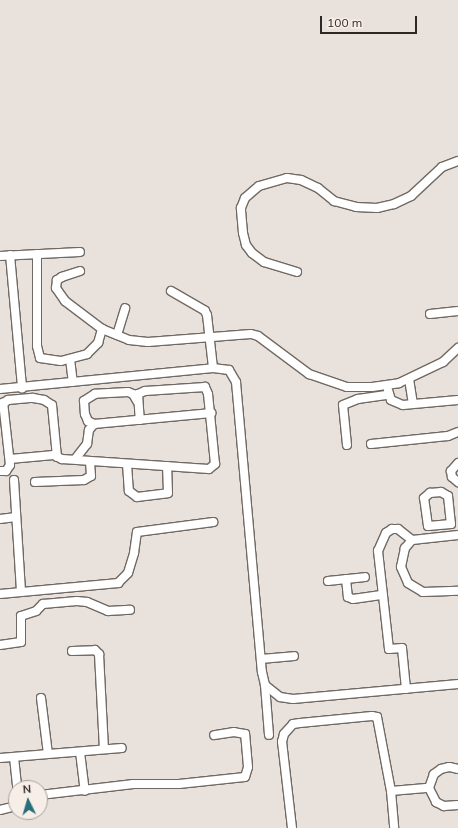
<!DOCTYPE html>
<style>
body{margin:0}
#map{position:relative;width:458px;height:828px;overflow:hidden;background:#e9e1db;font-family:Mulish,sans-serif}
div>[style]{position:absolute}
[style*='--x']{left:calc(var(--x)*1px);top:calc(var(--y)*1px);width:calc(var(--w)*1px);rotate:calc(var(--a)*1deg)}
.roads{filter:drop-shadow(1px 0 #706963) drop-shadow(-1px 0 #706963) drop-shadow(0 1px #706963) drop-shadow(0 -1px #706963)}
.minor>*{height:8px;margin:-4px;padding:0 4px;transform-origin:4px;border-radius:4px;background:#fff}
span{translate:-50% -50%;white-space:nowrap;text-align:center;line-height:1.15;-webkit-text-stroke:4px #f7eee8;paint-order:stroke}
.north{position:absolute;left:8px;top:780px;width:40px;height:40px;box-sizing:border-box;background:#f7eee8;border:1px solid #a69f9a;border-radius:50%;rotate:355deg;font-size:11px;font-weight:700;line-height:16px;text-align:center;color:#2c2826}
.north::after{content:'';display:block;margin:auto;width:14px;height:18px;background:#276e7a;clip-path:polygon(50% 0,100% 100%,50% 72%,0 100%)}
.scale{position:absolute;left:320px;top:16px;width:97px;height:18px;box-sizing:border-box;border:2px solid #2c2826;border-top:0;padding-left:5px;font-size:12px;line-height:14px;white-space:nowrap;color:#2c2826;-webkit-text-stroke:3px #f7eee8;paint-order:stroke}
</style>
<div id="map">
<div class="roads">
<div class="minor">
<div style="--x:37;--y:254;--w:92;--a:90"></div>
<div style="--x:37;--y:346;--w:12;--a:76"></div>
<div style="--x:40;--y:358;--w:21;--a:8"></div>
<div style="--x:61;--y:361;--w:27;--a:-15"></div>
<div style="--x:87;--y:354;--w:16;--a:-45"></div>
<div style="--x:98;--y:343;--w:15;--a:-74"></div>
<div style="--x:10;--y:255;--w:134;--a:84.8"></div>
<div style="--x:0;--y:256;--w:80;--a:-2.9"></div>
<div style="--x:80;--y:271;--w:19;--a:162"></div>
<div style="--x:62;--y:277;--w:6;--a:149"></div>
<div style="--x:57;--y:280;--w:8;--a:97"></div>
<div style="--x:56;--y:288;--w:16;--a:55"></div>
<div style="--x:65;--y:301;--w:46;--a:37.1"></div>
<div style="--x:102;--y:329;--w:29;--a:22"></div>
<div style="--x:129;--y:340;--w:19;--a:6"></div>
<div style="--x:148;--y:342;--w:103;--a:-4.4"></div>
<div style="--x:251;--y:334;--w:7;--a:16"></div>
<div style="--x:258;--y:336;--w:64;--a:36.7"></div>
<div style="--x:309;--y:374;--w:40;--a:18.9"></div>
<div style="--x:347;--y:387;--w:25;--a:0"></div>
<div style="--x:372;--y:387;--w:27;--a:-8"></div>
<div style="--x:399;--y:383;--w:49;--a:-25.5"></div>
<div style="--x:443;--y:362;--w:21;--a:-43"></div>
<div style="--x:297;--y:272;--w:34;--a:-163"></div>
<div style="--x:264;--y:262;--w:15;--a:-143"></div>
<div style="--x:252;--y:253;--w:10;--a:-127"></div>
<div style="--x:246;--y:245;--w:12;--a:-104"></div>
<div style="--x:243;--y:233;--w:25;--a:-95"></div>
<div style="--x:241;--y:208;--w:11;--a:-68"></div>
<div style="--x:245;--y:198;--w:18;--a:-41"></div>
<div style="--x:259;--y:186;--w:29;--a:-16"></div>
<div style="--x:287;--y:178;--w:14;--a:8"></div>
<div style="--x:301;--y:180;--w:19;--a:25"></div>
<div style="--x:318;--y:188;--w:21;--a:39"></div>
<div style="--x:334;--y:201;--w:23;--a:15"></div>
<div style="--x:356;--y:207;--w:21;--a:3"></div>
<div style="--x:377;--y:208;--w:17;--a:-13"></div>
<div style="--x:394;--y:204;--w:19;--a:-25"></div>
<div style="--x:411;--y:196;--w:42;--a:-43.1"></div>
<div style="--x:442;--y:167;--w:17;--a:-21"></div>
<div style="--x:171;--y:291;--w:39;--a:30"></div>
<div style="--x:205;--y:311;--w:4;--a:63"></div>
<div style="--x:207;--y:315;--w:53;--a:83.5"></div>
<div style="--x:430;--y:314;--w:28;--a:-6"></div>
<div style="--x:117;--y:335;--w:28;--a:-73"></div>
<div style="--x:70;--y:359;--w:23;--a:83"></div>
<div style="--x:409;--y:379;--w:25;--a:81"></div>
<div style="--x:0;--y:389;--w:214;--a:-5.6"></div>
<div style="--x:213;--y:368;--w:16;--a:7"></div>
<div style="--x:229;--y:370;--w:14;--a:60"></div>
<div style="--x:236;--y:382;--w:291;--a:84.9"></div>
<div style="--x:262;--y:672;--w:13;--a:77"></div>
<div style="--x:265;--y:685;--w:19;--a:39"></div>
<div style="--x:280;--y:697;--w:13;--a:9"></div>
<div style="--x:293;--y:699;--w:166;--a:-5.2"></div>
<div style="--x:388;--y:390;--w:10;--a:73"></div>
<div style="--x:391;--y:400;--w:13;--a:23"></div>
<div style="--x:403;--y:405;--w:55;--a:-5.2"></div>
<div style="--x:137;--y:401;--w:8;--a:-120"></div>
<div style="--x:133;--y:394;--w:5;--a:-158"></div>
<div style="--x:128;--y:392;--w:33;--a:177"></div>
<div style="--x:95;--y:394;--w:13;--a:148"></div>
<div style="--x:84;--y:401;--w:13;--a:86"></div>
<div style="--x:85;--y:414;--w:8;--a:67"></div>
<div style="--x:88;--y:421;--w:7;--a:27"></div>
<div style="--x:94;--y:424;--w:118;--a:-5.4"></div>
<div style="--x:0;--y:406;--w:10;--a:-37"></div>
<div style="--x:8;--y:400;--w:25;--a:-5"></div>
<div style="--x:33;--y:398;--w:11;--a:10"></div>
<div style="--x:44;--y:400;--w:9;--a:32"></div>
<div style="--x:52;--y:405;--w:52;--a:84.5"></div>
<div style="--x:371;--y:444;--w:77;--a:-5.9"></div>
<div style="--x:448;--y:436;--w:11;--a:-22"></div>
<div style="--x:347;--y:445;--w:40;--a:-95.7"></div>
<div style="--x:343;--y:405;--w:16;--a:-22"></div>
<div style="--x:358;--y:399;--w:30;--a:-8"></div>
<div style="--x:76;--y:458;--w:18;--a:-52"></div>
<div style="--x:87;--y:444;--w:14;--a:-82"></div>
<div style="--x:89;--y:430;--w:8;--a:-50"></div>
<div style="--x:10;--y:459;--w:44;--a:-5.2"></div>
<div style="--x:54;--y:455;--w:9;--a:27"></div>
<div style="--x:62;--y:459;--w:147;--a:3.9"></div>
<div style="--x:209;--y:469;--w:8;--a:-40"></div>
<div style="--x:215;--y:464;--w:70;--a:-95.7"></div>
<div style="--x:208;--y:394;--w:8;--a:-113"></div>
<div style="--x:205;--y:387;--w:60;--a:176.2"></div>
<div style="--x:145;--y:391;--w:8;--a:157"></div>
<div style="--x:138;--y:394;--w:26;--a:86"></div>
<div style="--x:458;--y:463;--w:11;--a:131"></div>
<div style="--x:451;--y:471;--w:6;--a:81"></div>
<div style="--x:452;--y:477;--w:8;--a:40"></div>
<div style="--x:127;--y:464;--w:27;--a:86"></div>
<div style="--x:129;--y:491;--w:10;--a:37"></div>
<div style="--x:137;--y:497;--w:31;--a:-7"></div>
<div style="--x:168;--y:493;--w:27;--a:-92"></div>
<div style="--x:0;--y:471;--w:6;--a:0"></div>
<div style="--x:6;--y:471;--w:7;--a:-56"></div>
<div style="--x:10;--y:465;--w:63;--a:-96.3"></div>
<div style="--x:14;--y:480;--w:112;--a:86.4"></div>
<div style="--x:35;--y:482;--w:49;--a:-2.3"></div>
<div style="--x:84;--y:480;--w:8;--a:-30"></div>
<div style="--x:91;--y:476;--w:15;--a:-94"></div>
<div style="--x:441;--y:492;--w:8;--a:30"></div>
<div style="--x:448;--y:496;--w:28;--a:84"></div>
<div style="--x:451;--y:524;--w:23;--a:175"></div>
<div style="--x:428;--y:526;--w:28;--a:-98"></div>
<div style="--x:424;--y:498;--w:8;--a:-40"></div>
<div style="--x:430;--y:493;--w:11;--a:-5"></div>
<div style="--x:0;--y:519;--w:16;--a:-7"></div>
<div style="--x:458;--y:535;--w:46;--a:173.8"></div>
<div style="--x:412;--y:540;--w:11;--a:131"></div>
<div style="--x:405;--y:548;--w:19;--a:102"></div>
<div style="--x:401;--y:567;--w:17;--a:66"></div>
<div style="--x:408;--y:583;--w:17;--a:31"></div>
<div style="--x:423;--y:592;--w:35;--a:-2"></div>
<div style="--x:346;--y:579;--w:18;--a:84"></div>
<div style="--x:348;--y:597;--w:5;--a:22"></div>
<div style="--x:353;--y:599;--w:30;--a:-8"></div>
<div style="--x:328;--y:581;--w:37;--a:-6"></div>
<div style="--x:0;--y:594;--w:119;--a:-5.3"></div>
<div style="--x:118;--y:583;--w:14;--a:-45"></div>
<div style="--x:128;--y:573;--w:21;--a:-73"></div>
<div style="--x:134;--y:553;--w:21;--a:-82"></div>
<div style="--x:137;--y:532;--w:77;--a:-7.5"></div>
<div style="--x:0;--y:645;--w:21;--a:-8"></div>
<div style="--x:21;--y:642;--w:26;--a:-90"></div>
<div style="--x:21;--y:616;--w:16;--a:-18"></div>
<div style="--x:36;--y:611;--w:10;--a:-45"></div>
<div style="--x:43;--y:604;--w:34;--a:-5"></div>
<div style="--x:77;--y:601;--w:10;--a:6"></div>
<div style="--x:87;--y:602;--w:23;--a:23"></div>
<div style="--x:108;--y:611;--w:22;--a:-3"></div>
<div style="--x:72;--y:651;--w:23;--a:-2"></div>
<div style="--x:95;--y:650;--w:6;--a:45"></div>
<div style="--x:99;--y:654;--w:95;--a:87"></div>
<div style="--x:261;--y:659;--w:33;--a:-5"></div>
<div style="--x:265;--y:685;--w:50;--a:85.4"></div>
<div style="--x:406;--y:689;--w:41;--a:-95.6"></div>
<div style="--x:402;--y:648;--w:13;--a:176"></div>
<div style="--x:389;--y:649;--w:99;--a:-96.4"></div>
<div style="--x:378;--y:551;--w:20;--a:-66"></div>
<div style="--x:386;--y:533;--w:7;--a:-34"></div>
<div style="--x:392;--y:529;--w:6;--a:0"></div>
<div style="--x:398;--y:529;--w:18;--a:38"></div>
<div style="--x:41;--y:698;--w:56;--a:82.9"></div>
<div style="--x:80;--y:752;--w:39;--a:83"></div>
<div style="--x:14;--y:757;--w:31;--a:84"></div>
<div style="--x:0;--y:758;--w:122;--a:-4.7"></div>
<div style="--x:458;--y:769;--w:9;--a:-167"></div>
<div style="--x:449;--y:767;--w:8;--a:166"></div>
<div style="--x:441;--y:769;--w:9;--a:144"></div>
<div style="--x:434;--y:774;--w:15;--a:110"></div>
<div style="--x:429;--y:788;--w:16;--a:63"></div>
<div style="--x:436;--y:802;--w:9;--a:27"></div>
<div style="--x:444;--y:806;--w:14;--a:-4"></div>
<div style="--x:391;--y:791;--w:38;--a:-5"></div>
<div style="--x:40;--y:795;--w:94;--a:-6.7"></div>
<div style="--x:133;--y:784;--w:46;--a:0"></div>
<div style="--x:179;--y:784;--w:66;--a:-6.1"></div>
<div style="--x:245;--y:777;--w:10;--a:-73"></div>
<div style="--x:248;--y:767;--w:33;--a:-95"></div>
<div style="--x:245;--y:734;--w:11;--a:-170"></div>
<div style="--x:234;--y:732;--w:20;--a:171"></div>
<div style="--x:0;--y:810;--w:16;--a:-14"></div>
<div style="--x:292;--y:828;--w:87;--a:-96.6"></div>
<div style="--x:282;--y:742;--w:8;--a:-76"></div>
<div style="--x:284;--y:734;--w:13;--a:-48"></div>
<div style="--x:293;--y:724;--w:7;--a:-8"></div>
<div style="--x:300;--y:723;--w:72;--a:-5.6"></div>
<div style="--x:372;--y:716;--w:5;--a:11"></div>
<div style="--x:377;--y:717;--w:75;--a:79.3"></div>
<div style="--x:391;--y:791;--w:37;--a:85"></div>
</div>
</div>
<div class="north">N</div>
<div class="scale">100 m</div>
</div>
